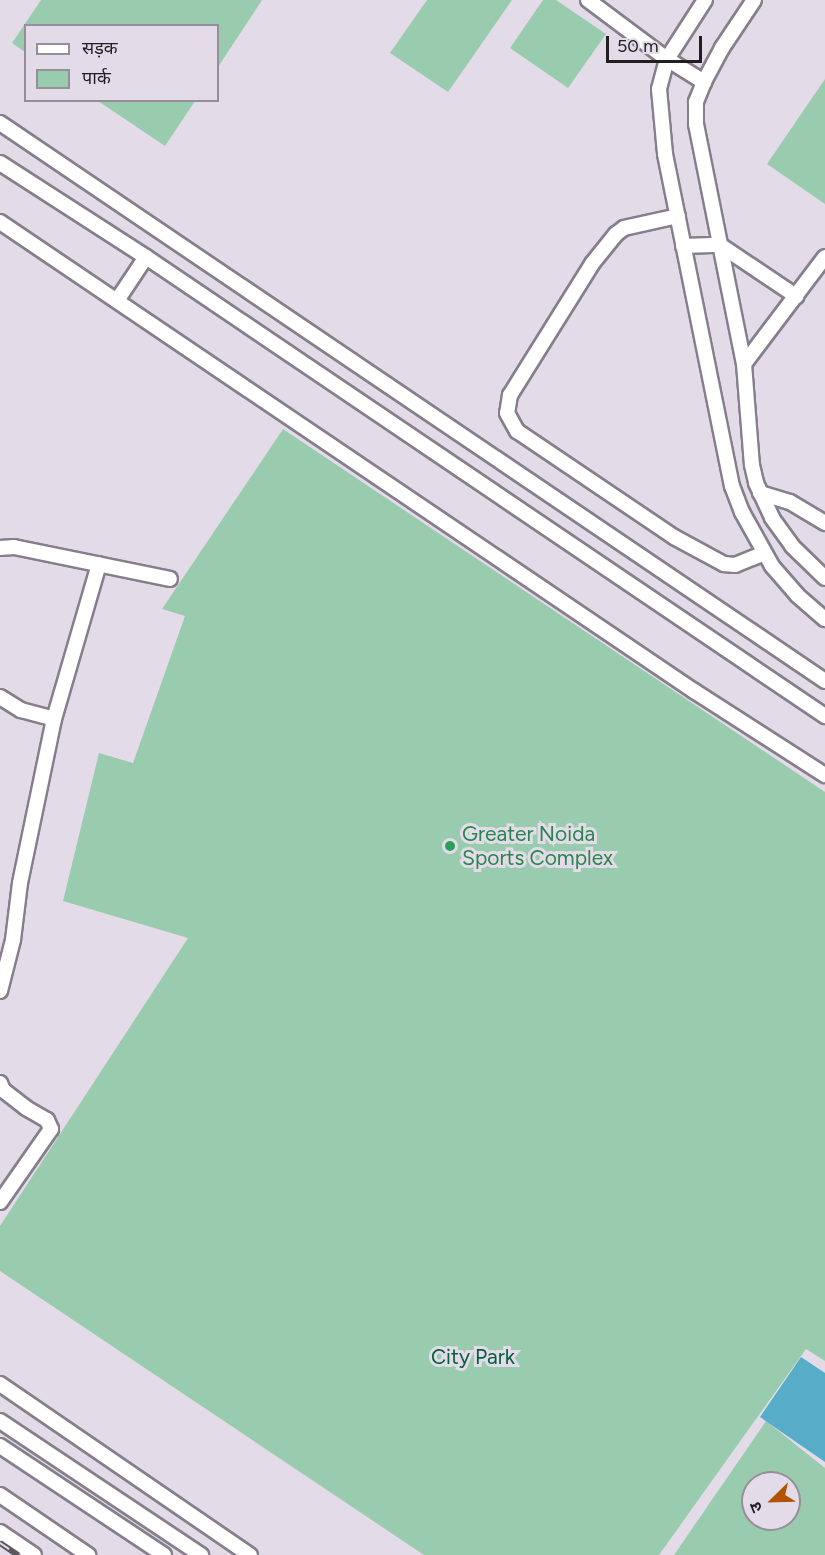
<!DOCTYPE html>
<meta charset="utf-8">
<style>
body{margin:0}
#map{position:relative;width:825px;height:1555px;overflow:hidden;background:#e3dbe8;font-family:Figtree,"Noto Sans Devanagari",sans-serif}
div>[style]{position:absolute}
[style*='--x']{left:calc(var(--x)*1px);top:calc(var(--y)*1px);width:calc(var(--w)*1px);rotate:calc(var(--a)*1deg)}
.green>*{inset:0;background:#99ccaf}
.water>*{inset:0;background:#57adc7}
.roads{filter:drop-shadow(2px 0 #867f8b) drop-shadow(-2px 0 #867f8b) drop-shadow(0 2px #867f8b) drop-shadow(0 -2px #867f8b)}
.minor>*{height:14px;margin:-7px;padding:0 7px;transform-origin:7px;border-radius:7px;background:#fff}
.rail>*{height:6px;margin-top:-3px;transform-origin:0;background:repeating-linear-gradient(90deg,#e3dbe8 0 11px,#5c585e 0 22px);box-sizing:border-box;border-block:2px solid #5c585e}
.dots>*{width:16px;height:16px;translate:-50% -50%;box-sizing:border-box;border:3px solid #e3dbe8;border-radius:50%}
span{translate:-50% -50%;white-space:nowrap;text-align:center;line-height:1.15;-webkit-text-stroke:6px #e3dbe8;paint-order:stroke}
.leisure-label{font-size:21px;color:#27864d}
.left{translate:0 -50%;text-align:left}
.park-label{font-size:21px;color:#03603d}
.legend{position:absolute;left:24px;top:24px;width:195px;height:78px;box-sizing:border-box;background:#e3dbe8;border:2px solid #958f99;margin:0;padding:8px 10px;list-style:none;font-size:18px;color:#211e22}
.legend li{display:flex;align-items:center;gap:12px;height:30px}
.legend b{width:30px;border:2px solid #958f99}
.north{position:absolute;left:741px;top:1471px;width:60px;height:60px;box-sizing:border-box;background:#e3dbe8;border:2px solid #958f99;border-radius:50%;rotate:247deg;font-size:16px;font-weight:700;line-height:24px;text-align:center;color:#211e22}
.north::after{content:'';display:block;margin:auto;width:21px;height:27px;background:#b15301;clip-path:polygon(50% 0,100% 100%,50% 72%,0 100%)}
.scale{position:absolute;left:606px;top:36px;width:96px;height:27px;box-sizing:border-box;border:3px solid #211e22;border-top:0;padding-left:8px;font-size:18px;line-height:21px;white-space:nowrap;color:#211e22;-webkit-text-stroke:4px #e3dbe8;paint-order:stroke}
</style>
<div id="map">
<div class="green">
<div style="clip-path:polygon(41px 0,262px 0,218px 67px,218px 26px,26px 26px,25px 52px,12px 43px)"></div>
<div style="clip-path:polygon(427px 0,512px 0,448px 92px,390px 53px)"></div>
<div style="clip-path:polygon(543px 0,556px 0,606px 34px,568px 88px,510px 48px)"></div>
<div style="clip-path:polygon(825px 79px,825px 204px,767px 164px)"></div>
<div style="clip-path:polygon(98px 101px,195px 101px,165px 146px)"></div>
<div style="clip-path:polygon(283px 429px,825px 792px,825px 1361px,806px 1349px,659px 1555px,424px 1555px,0 1271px,0 1226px,188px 938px,63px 901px,99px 753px,133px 763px,185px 616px,162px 609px)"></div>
<div style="clip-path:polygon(evenodd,766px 1421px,825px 1468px,825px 1555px,674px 1555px,766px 1421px,753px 1483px,789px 1483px,789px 1519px,753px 1519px,753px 1483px)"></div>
</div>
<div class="water">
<div style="clip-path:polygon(801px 1357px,825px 1373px,825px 1462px,760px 1417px)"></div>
</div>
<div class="roads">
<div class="minor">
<div style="--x:588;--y:0;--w:99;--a:36.8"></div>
<div style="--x:667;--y:59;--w:44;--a:31.9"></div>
<div style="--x:705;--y:0;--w:70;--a:122.8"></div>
<div style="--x:667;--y:59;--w:31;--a:105"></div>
<div style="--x:659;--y:89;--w:65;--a:84.7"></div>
<div style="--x:665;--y:154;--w:339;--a:78.6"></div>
<div style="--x:732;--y:486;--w:28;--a:69"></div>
<div style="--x:742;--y:512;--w:62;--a:60.9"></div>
<div style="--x:772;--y:566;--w:38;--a:49"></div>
<div style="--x:797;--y:595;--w:37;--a:41"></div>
<div style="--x:754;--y:0;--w:58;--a:123.7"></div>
<div style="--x:722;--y:48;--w:38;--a:118"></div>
<div style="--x:704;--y:82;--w:22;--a:112"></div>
<div style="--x:696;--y:102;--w:22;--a:90"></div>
<div style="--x:696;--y:124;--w:245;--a:78.7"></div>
<div style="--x:744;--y:364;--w:101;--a:85.5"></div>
<div style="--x:752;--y:465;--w:18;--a:77"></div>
<div style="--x:756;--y:483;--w:38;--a:65"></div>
<div style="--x:772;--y:518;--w:34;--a:54"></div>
<div style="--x:792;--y:546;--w:46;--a:44.1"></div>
<div style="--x:0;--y:123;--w:996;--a:34.07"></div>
<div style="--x:0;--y:163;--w:174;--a:32.8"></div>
<div style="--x:146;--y:257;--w:820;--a:34.06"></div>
<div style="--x:678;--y:216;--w:55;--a:167.5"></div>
<div style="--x:624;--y:228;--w:10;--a:143"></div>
<div style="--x:616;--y:234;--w:38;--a:129"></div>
<div style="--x:592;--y:264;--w:155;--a:122"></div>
<div style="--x:510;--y:395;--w:18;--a:99"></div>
<div style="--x:507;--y:413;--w:21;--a:61"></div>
<div style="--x:517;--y:431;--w:189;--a:34"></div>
<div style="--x:674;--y:537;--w:57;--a:28.4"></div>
<div style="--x:724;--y:564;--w:11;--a:5"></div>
<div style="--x:735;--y:565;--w:31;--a:-22"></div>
<div style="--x:0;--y:222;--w:838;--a:34.05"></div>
<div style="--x:694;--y:691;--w:156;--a:32.7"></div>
<div style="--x:683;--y:246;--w:37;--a:-2"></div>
<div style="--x:720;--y:245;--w:92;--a:33.9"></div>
<div style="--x:118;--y:299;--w:50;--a:-56.3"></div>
<div style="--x:744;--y:364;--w:134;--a:-52.9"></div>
<div style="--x:760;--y:493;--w:31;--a:17"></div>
<div style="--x:790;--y:502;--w:41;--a:31"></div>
<div style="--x:0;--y:548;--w:14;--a:-4"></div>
<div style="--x:14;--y:547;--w:159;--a:11.6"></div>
<div style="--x:0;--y:697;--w:25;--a:32"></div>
<div style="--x:21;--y:710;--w:34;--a:15"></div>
<div style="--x:0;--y:991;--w:53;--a:-75.7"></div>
<div style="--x:13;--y:940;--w:57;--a:-83"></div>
<div style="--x:20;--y:883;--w:167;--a:-78.3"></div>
<div style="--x:54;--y:719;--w:161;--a:-73.8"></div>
<div style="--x:0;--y:1083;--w:8;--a:67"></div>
<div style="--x:3;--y:1090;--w:29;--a:38"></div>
<div style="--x:26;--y:1108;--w:24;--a:30"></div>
<div style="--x:47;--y:1120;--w:10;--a:66"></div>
<div style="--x:51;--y:1129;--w:89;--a:124.9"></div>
<div style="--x:0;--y:1384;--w:303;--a:34.4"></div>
<div style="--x:0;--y:1421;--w:242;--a:33.7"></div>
<div style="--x:0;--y:1446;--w:197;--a:33.6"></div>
<div style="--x:0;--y:1495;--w:107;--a:34.3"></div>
<div style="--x:0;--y:1532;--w:41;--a:34.1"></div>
</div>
</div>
<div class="rail">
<div style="--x:0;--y:1543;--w:22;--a:34"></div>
</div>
<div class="dots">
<div style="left:450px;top:846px;background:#2e9e5b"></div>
</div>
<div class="leisure-label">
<span class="left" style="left:462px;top:846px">Greater Noida<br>Sports Complex</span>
</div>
<div class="park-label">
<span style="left:473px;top:1357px">City Park</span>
</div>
<ul class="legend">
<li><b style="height:8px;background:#fff"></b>सड़क</li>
<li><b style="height:16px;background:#99ccaf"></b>पार्क</li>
</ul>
<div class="north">उ</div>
<div class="scale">50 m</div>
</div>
